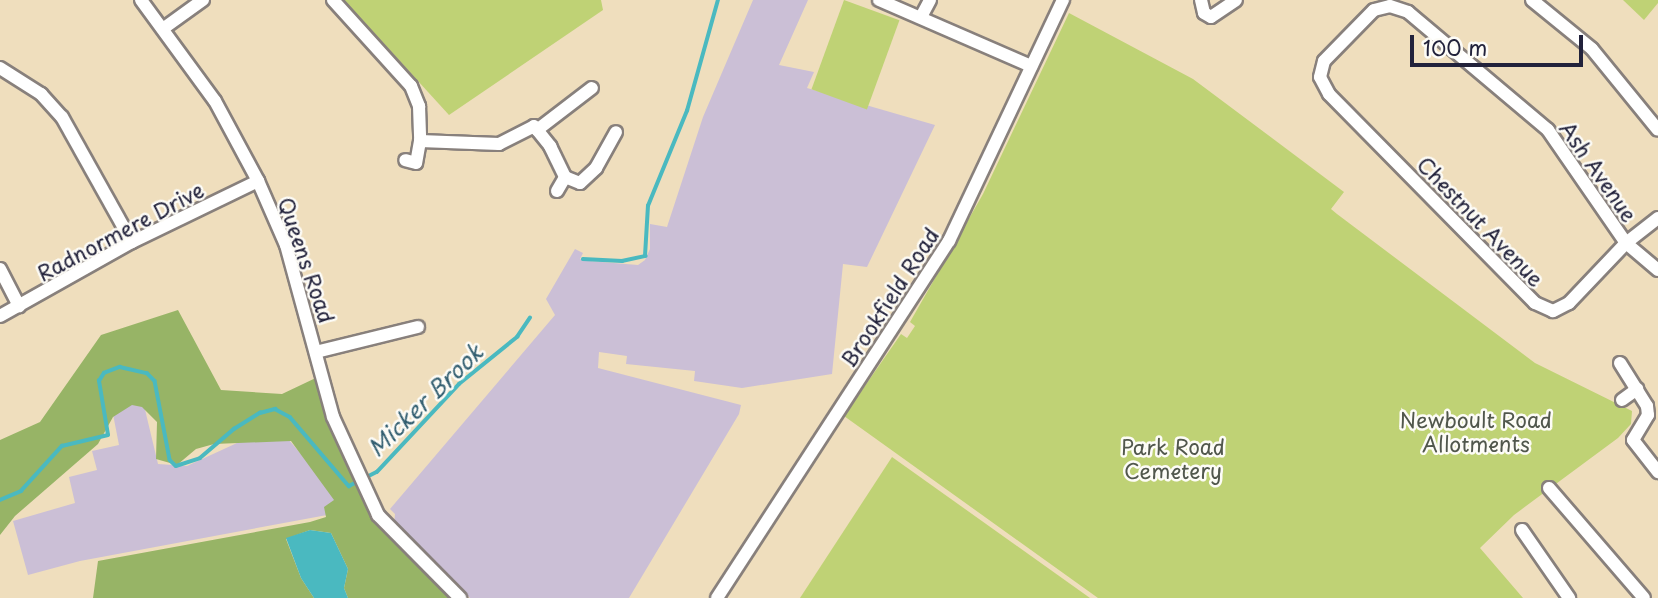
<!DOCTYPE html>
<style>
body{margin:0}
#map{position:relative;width:1658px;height:598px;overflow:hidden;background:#efdebd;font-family:"Playpen Sans",sans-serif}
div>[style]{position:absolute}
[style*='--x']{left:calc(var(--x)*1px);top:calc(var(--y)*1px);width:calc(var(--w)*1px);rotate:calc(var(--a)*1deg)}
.industrial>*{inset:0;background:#cbbfd6}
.green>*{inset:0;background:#bfd275;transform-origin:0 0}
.forest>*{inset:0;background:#97b466}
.water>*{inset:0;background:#4ab9c0}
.stream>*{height:3.5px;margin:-1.75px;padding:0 1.75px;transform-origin:1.75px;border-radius:1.75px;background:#4ab9c0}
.roads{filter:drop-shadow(2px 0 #88807c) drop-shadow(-2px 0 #88807c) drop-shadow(0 2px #88807c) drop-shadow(0 -2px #88807c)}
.minor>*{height:12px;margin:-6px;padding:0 6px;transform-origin:6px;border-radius:6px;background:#fff}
span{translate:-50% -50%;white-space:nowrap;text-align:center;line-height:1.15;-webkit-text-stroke:5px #fdfcf7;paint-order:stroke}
.street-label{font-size:21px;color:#22223b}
.park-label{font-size:21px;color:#51574c}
.water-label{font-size:23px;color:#325e70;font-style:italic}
.scale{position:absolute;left:1410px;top:35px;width:173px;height:32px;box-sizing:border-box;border:4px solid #22223b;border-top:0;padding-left:9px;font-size:21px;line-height:24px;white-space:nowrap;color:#22223b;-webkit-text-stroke:5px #fdfcf7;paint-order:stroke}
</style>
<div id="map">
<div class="industrial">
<div style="clip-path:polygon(753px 0,808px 0,779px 65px,814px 72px,807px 88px,935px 125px,867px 267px,843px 264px,832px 374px,742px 388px,694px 381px,695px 371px,626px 364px,627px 356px,599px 352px,598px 368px,741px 405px,739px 414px,629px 598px,470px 598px,394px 525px,395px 514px,390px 509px,555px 315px,546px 299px,575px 249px,583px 253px,580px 259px,589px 261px,638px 265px,645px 260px,650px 249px,650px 224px,667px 227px,703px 117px)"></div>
<div style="clip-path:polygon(142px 397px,158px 464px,187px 466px,276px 425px,345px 505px,327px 515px,80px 561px,28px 575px,13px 521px,75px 503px,69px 477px,97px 470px,92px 451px,119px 445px,111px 404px)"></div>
</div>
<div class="green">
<div style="clip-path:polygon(344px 0,601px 0,603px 10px,449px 115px)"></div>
<div style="left:844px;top:0;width:59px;height:95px;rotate:20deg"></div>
<div style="clip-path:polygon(1623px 0,1658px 0,1658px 3px,1644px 20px)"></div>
<div style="clip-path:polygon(1069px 13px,1193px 79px,1344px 192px,1331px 209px,1337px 214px,1535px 363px,1632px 411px,1631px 424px,1618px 438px,1514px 515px,1480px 548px,1523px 598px,1098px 598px,844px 416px,901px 334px,907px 338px,915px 326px,910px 322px,983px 194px)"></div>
<div style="clip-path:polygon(892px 457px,1090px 598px,800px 598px)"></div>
</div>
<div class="forest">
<div style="clip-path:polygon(178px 310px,221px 390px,282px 394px,322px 375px,378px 515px,460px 598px,348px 598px,344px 588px,348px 569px,331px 533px,310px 530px,286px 539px,301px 578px,314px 598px,93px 598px,98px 561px,310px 522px,326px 517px,324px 507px,334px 500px,291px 441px,214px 444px,196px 449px,177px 465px,156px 459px,157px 422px,142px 407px,132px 405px,113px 417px,98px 444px,15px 516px,0 535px,0 440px,40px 422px,101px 335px)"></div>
</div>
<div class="water">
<div style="clip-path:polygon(310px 530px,331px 533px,348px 569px,344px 588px,348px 598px,314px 598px,301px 578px,286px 538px)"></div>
</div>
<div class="stream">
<div style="--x:583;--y:259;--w:39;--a:3"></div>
<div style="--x:622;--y:261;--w:24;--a:-12"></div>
<div style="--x:645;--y:256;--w:50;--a:-86.6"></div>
<div style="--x:648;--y:206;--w:103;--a:-67.7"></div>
<div style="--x:687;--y:111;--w:115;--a:-74.4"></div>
<div style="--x:0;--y:500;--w:23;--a:-23"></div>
<div style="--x:21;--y:491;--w:61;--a:-47.7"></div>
<div style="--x:62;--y:446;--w:47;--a:-13.4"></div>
<div style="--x:108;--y:435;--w:55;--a:-99.5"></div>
<div style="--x:99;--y:381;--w:9;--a:-58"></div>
<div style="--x:104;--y:373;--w:17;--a:-21"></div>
<div style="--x:120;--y:367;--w:28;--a:13"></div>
<div style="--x:147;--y:373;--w:11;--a:45"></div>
<div style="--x:155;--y:381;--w:80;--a:79.2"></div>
<div style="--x:170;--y:460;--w:8;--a:45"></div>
<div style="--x:176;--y:466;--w:25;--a:-18"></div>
<div style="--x:200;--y:458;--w:45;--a:-40.5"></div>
<div style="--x:234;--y:429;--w:31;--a:-32"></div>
<div style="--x:260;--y:413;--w:16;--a:-15"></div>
<div style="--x:275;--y:409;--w:17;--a:28"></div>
<div style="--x:290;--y:417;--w:91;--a:49.5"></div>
<div style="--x:349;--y:486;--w:31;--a:-27"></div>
<div style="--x:377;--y:472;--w:120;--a:-47"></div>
<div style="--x:459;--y:384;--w:75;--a:-39"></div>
<div style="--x:517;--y:337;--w:23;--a:-56"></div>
</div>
<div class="roads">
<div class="minor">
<div style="--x:141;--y:0;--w:125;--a:53.8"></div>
<div style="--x:215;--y:101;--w:91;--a:61.7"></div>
<div style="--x:258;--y:181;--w:70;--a:66.4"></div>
<div style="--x:286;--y:245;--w:178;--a:74.7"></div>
<div style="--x:333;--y:417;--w:108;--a:65.3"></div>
<div style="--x:378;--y:515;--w:117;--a:45.3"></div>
<div style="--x:333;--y:0;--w:116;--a:47.8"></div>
<div style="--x:411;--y:86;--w:22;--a:68"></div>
<div style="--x:419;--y:106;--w:35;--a:88"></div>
<div style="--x:420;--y:141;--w:22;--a:100"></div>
<div style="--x:416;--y:163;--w:11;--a:-165"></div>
<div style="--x:879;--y:0;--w:166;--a:23.5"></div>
<div style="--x:1201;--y:0;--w:13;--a:77"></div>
<div style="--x:1204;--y:13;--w:8;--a:30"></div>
<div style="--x:1211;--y:17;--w:30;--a:-34"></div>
<div style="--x:1532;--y:0;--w:77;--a:39.2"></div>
<div style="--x:1592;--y:49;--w:104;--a:50.8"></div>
<div style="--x:921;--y:17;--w:19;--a:-62"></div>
<div style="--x:164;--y:28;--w:48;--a:-35.7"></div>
<div style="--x:0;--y:68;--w:49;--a:32.4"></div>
<div style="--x:41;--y:94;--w:31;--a:48"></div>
<div style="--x:62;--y:117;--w:143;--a:60.8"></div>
<div style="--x:537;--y:130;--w:69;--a:-37.4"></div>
<div style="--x:420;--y:141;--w:79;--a:2.2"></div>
<div style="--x:499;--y:144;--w:39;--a:-27"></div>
<div style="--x:534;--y:126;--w:26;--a:51"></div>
<div style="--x:550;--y:146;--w:34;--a:64"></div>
<div style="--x:557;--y:191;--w:16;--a:-60"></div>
<div style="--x:565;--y:177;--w:16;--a:22"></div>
<div style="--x:580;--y:183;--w:22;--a:-43"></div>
<div style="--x:596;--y:168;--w:41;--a:-60.9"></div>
<div style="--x:1658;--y:218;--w:41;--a:142"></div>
<div style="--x:1626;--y:243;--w:83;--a:133.5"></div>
<div style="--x:1569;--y:303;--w:18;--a:153"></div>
<div style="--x:1553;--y:311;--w:20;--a:-156"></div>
<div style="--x:1535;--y:303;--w:293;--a:-134.6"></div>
<div style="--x:1329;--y:94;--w:19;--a:-118"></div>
<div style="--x:1320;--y:77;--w:16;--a:-76"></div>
<div style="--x:1324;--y:61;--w:71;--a:-45.6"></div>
<div style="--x:1374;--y:10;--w:16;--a:-14"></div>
<div style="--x:1390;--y:6;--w:19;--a:18"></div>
<div style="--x:1408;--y:12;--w:183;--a:40.1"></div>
<div style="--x:1548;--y:130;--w:137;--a:55.4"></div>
<div style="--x:1626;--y:243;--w:42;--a:40.2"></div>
<div style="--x:0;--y:269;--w:42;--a:62.8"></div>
<div style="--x:0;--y:316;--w:151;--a:-29.3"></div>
<div style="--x:132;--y:242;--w:140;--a:-25.8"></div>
<div style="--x:316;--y:352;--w:105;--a:-13.8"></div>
<div style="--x:1620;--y:363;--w:51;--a:57.9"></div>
<div style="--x:1647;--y:406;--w:9;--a:84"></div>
<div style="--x:1648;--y:415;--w:29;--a:121"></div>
<div style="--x:1633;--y:440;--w:41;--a:52"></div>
<div style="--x:1622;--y:400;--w:19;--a:-36"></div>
<div style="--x:1549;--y:488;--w:145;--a:49.2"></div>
<div style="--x:1522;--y:530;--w:83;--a:55.3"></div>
<div style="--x:717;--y:598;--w:426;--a:-57"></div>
<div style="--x:949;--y:241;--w:267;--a:-64.7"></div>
</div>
</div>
<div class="street-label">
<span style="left:1599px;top:171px;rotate:55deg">Ash Avenue</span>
<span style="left:1481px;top:221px;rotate:46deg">Chestnut Avenue</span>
<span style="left:120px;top:231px;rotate:-28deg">Radnormere Drive</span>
<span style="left:307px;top:260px;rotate:71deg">Queens Road</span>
<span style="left:889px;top:297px;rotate:-57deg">Brookfield Road</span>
</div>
<div class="park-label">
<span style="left:1476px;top:431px">Newboult Road<br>Allotments</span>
<span style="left:1173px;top:458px">Park Road<br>Cemetery</span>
</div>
<div class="water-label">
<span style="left:425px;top:400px;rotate:-44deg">Micker Brook</span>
</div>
<div class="scale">100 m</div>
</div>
